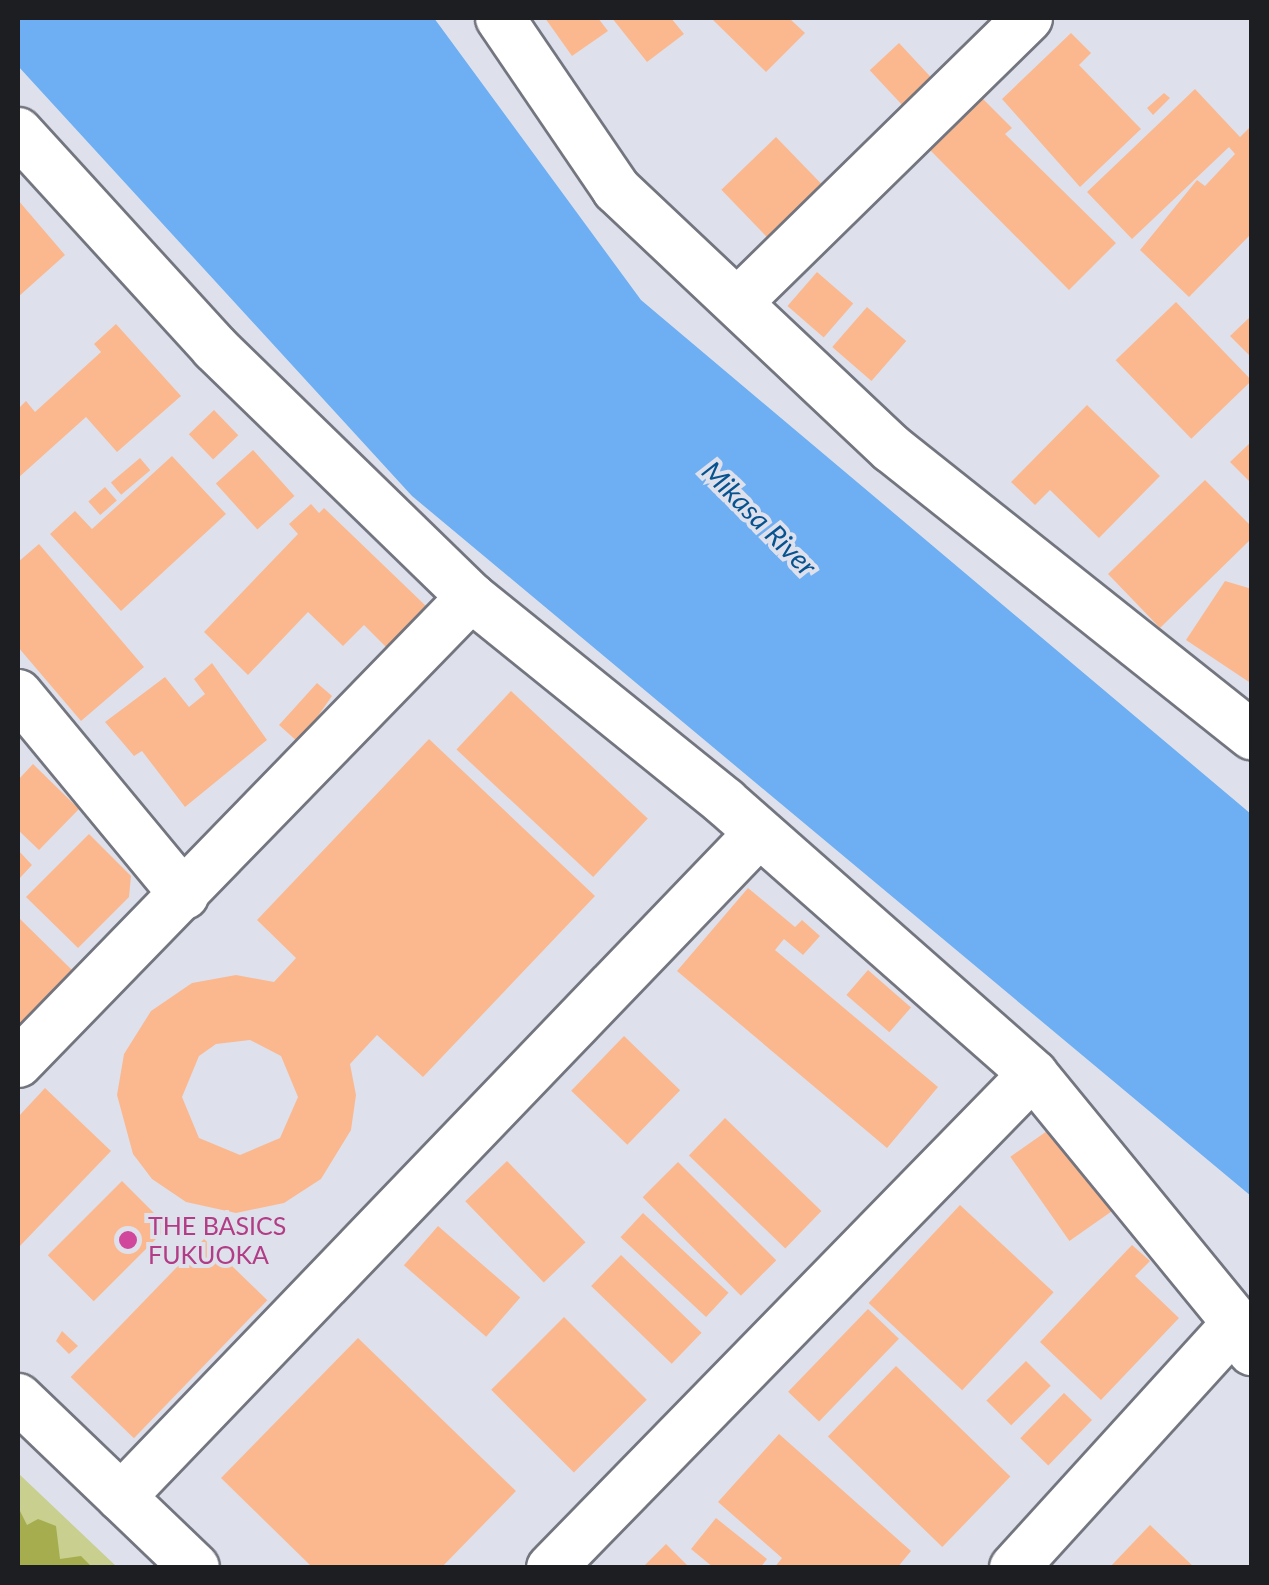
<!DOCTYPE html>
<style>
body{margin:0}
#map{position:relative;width:1269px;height:1585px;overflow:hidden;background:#dee1ec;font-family:Lato,sans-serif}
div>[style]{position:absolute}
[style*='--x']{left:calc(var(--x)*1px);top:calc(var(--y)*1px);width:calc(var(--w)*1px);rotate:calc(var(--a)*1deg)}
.green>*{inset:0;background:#c8cf8f}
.forest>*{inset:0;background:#a5ad4f}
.water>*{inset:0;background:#6daff2}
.building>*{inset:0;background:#fbb88f;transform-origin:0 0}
.roads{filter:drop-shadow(2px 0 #73757f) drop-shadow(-2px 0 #73757f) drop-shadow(0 2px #73757f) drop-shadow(0 -2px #73757f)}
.minor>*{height:48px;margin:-24px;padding:0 24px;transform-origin:24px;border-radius:24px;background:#fff}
.dots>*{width:28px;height:28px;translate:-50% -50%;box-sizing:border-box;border:5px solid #dee1ec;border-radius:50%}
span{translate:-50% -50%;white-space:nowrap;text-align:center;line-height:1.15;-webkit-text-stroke:8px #dee1ec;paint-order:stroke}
.hotel-label{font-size:25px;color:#b23c85}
.left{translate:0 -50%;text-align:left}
.water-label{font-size:28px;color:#075390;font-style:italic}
.frame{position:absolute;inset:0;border:20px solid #1d1e21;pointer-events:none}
</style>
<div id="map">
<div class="green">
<div style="clip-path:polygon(18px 1473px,117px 1567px,18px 1567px)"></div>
</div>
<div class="forest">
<div style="clip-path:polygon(18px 1507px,27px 1525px,38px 1519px,56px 1526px,60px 1559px,81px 1556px,92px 1567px,18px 1567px)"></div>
</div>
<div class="water">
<div style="clip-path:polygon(18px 18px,434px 18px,641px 300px,1251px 814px,1251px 1196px,412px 496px,18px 66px)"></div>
</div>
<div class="building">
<div style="clip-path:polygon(545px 18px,598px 18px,608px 31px,572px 56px)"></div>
<div style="clip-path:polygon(612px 18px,671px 18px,684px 34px,647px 62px)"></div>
<div style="clip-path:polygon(711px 18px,789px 18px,805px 33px,766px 72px)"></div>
<div style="clip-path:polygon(1071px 33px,1091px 53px,1079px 65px,1141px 129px,1080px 187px,1002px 99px)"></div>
<div style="left:899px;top:43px;width:54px;height:40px;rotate:47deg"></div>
<div style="clip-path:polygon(970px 86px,1012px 128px,1005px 134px,1116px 243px,1069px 290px,929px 149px)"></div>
<div style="clip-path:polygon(1195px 89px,1240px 137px,1252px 125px,1252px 233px,1189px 297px,1140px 250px,1197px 180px,1205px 186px,1235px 154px,1229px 147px,1132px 239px,1087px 192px)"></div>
<div style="clip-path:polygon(1164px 93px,1170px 98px,1153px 115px,1147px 108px)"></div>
<div style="left:776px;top:137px;width:70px;height:76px;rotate:46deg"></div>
<div style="clip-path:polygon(18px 200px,65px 255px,18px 297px)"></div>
<div style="left:817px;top:272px;width:48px;height:45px;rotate:41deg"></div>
<div style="left:1176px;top:302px;width:109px;height:84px;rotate:46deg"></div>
<div style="left:867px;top:307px;width:52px;height:53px;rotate:41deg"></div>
<div style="clip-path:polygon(1252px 315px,1252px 358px,1230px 336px)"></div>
<div style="clip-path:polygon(116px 324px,181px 396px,117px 452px,86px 417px,18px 478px,18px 409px,26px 401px,35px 412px,101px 352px,94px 344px)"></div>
<div style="clip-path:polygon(1087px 405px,1160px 476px,1099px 538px,1050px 490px,1035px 505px,1011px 482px)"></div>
<div style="left:214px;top:410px;width:35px;height:35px;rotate:46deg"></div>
<div style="clip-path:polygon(1252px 441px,1252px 484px,1230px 462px)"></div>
<div style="left:253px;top:450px;width:62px;height:50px;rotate:48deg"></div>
<div style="clip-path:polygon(172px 456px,226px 514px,121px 611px,50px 534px,75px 511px,92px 529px)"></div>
<div style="left:140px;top:458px;width:16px;height:38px;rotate:50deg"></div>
<div style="clip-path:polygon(1205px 480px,1252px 527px,1252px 538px,1160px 628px,1108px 574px)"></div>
<div style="left:105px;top:487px;width:18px;height:22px;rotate:49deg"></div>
<div style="clip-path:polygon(311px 504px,319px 513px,324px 508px,427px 607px,387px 648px,364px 625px,343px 646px,308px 612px,248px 675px,204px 632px,298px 534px,289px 524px)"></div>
<div style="clip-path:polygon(39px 544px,144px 667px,81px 721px,18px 647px,18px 562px)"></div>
<div style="clip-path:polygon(1225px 581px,1252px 589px,1252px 684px,1186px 640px)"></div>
<div style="clip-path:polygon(212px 663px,267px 740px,185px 807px,142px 751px,134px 756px,105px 722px,165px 677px,189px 707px,205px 694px,194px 679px)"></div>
<div style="clip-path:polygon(317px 683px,332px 696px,299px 743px,279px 725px)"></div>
<div style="left:511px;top:691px;width:187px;height:80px;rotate:43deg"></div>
<div style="clip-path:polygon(evenodd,429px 739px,595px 896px,423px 1077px,377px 1035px,350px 1064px,356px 1095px,351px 1130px,321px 1179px,284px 1203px,236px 1213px,186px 1202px,152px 1179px,133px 1154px,117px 1095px,124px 1054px,151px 1011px,192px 983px,236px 975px,274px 982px,296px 958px,257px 920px,429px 739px,250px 1040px,281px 1056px,298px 1097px,280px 1138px,240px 1155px,199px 1138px,182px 1097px,199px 1056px,216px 1044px,250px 1040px)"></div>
<div style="clip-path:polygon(33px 764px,79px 809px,39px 850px,18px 830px,18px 780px)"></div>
<div style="clip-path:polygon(89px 834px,131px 876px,129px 897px,78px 948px,26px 897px)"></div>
<div style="clip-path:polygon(18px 850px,32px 865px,18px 880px)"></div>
<div style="clip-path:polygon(748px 888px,795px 927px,802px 920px,820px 936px,803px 955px,784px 939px,775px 950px,938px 1087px,887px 1148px,677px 971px)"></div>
<div style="clip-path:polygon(18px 917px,72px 970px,18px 1026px)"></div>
<div style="left:868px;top:970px;width:57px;height:33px;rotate:41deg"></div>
<div style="left:624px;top:1036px;width:78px;height:76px;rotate:44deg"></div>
<div style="clip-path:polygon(45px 1088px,111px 1151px,18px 1248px,18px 1117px)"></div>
<div style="left:725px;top:1118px;width:134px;height:52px;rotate:44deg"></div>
<div style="left:1057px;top:1124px;width:103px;height:57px;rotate:55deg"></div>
<div style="left:507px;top:1161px;width:113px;height:58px;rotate:46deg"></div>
<div style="left:678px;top:1162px;width:139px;height:50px;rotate:45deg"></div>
<div style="left:122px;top:1181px;width:65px;height:105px;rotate:45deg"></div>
<div style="left:960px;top:1205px;width:128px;height:134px;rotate:43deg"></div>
<div style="left:643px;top:1213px;width:117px;height:33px;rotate:43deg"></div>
<div style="left:438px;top:1226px;width:109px;height:52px;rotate:41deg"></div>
<div style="left:204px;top:1239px;width:88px;height:192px;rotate:44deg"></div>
<div style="clip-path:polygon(1132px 1245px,1150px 1261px,1135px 1276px,1179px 1318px,1101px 1400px,1040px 1342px)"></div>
<div style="left:621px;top:1255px;width:112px;height:43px;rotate:44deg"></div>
<div style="left:868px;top:1309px;width:43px;height:115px;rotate:44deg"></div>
<div style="left:564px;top:1317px;width:117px;height:103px;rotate:45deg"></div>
<div style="clip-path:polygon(62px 1331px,78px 1346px,69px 1354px,56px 1341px)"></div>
<div style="clip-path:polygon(358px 1338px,516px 1491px,441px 1568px,313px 1568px,221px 1478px)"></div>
<div style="left:1026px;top:1361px;width:35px;height:56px;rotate:45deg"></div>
<div style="left:896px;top:1366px;width:159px;height:98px;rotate:44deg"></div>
<div style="left:1064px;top:1393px;width:39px;height:63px;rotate:44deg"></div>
<div style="clip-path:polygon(779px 1434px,911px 1551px,897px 1568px,774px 1568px,782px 1558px,718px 1502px)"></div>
<div style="clip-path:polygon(716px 1518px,767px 1559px,760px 1568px,714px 1568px,691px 1549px)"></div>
<div style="clip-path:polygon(1150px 1525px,1195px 1568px,1109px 1568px)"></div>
<div style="clip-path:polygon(666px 1544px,690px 1568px,642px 1568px)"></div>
</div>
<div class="roads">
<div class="minor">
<div style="--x:500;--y:18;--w:207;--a:55.8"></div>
<div style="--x:616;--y:189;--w:379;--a:43.3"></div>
<div style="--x:892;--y:449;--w:460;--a:38.5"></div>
<div style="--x:18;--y:132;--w:292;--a:47.6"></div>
<div style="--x:215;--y:348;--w:357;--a:44.2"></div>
<div style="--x:471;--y:597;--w:326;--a:38.9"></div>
<div style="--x:725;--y:802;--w:411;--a:41.4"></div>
<div style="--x:1033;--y:1074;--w:322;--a:50.7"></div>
<div style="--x:1237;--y:1323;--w:32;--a:62"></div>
<div style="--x:738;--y:302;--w:406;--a:-44.4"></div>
<div style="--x:18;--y:694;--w:261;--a:50.4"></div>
<div style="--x:18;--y:1063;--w:650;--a:-45.81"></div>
<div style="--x:18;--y:1398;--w:245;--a:43.8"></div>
<div style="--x:121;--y:1497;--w:919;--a:-46.15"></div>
<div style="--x:551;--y:1568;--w:690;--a:-45.7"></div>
<div style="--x:1014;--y:1568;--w:331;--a:-47.7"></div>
</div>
</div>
<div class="dots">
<div style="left:128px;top:1240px;background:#d1479c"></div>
</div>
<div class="hotel-label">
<span class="left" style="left:148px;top:1240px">THE BASICS<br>FUKUOKA</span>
</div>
<div class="water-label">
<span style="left:760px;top:518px;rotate:45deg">Mikasa River</span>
</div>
<div class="frame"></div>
</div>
